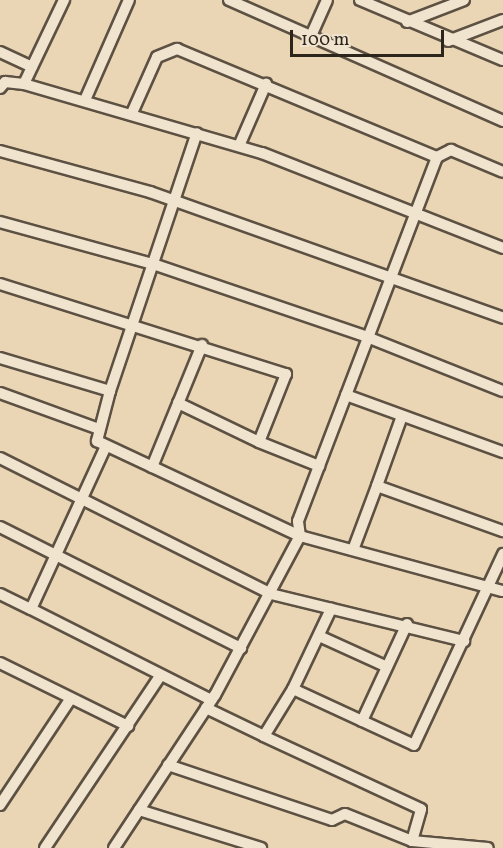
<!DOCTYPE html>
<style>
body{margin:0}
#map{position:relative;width:503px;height:848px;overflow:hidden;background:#ead5b5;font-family:Vollkorn,serif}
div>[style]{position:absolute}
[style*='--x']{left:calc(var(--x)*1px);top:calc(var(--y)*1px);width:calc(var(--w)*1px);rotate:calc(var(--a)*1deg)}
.roads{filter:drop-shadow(2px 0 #5c5142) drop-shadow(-2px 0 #5c5142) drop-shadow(0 2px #5c5142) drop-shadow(0 -2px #5c5142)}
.minor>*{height:10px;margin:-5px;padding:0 5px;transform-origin:5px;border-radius:5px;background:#f1e4cf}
span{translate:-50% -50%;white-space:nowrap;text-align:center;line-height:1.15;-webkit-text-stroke:4.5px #f1e4cf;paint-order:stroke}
.scale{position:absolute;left:290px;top:30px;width:154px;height:27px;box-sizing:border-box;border:3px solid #2c251b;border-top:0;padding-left:8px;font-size:18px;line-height:21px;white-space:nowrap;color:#2c251b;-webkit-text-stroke:4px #f1e4cf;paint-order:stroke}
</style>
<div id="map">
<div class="roads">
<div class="minor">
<div style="--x:64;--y:0;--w:93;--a:115.5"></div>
<div style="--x:24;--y:84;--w:248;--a:16.2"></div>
<div style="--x:262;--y:153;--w:259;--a:21.5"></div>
<div style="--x:229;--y:0;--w:300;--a:23.8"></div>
<div style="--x:360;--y:0;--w:155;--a:22.8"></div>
<div style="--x:407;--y:22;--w:61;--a:-21.1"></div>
<div style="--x:311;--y:36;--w:39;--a:-66"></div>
<div style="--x:448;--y:41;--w:59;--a:-20.9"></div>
<div style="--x:0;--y:52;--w:35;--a:25"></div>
<div style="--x:0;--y:88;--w:8;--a:-50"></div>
<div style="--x:5;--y:82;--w:19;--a:6"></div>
<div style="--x:85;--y:100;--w:109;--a:-66.3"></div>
<div style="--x:132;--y:113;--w:61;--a:-65.9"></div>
<div style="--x:157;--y:57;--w:22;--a:-22"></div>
<div style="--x:177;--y:49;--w:282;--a:22.6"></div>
<div style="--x:239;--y:146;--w:68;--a:-66.5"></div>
<div style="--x:0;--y:151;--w:156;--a:15.3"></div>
<div style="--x:150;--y:192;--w:375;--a:19.6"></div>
<div style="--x:0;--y:222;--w:159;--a:15.4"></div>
<div style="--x:153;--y:264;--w:226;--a:18.8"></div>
<div style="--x:367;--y:337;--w:146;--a:21.7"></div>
<div style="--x:0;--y:284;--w:300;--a:17.5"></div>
<div style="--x:286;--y:374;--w:73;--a:111.7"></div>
<div style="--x:259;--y:442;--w:65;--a:21.8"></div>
<div style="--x:0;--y:358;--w:115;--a:16.7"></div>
<div style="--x:110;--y:391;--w:272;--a:-71.4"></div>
<div style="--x:110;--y:391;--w:52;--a:104.6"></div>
<div style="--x:97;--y:441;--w:224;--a:25.1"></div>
<div style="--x:300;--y:536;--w:210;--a:15.2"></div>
<div style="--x:0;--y:393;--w:105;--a:20"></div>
<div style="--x:346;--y:395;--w:167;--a:20"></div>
<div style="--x:178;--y:403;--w:90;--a:25.7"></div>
<div style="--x:402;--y:416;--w:74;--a:109.7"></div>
<div style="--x:377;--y:486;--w:134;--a:19.7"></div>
<div style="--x:106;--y:446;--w:179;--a:114.7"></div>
<div style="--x:31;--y:609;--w:202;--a:26.8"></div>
<div style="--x:0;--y:458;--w:303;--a:26.6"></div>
<div style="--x:271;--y:594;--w:199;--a:13.7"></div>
<div style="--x:152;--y:467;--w:132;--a:-67.7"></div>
<div style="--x:0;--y:527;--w:270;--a:26.7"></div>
<div style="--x:353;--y:550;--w:68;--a:-69.4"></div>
<div style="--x:0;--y:594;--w:34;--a:26"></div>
<div style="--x:319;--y:636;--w:72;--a:24.4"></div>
<div style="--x:0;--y:663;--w:143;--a:26.2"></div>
<div style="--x:293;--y:689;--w:89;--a:-64.6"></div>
<div style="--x:206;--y:708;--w:64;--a:25.8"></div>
<div style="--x:362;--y:721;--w:107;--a:-65.1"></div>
<div style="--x:168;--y:765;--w:173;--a:18.5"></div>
<div style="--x:332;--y:820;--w:14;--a:-25"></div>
<div style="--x:345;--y:814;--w:72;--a:21.9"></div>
<div style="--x:412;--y:841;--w:33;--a:-74"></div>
<div style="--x:421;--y:809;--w:173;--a:-155.1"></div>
<div style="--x:264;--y:736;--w:55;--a:-58.3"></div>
<div style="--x:293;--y:689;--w:133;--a:24.8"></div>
<div style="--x:414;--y:745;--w:211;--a:-65"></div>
<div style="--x:0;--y:805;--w:128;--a:-56.4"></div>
<div style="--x:139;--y:810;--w:128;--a:17.3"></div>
<div style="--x:412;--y:841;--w:76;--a:5.3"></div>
<div style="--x:45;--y:848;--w:208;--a:-56.2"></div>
<div style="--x:114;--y:848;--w:183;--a:-56.6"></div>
<div style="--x:215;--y:695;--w:180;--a:-61.9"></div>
<div style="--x:300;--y:536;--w:15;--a:-98"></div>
<div style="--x:298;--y:521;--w:390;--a:-69.1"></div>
<div style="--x:437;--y:157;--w:16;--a:-27"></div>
<div style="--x:451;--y:150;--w:56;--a:22.9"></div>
</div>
</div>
<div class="scale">100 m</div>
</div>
